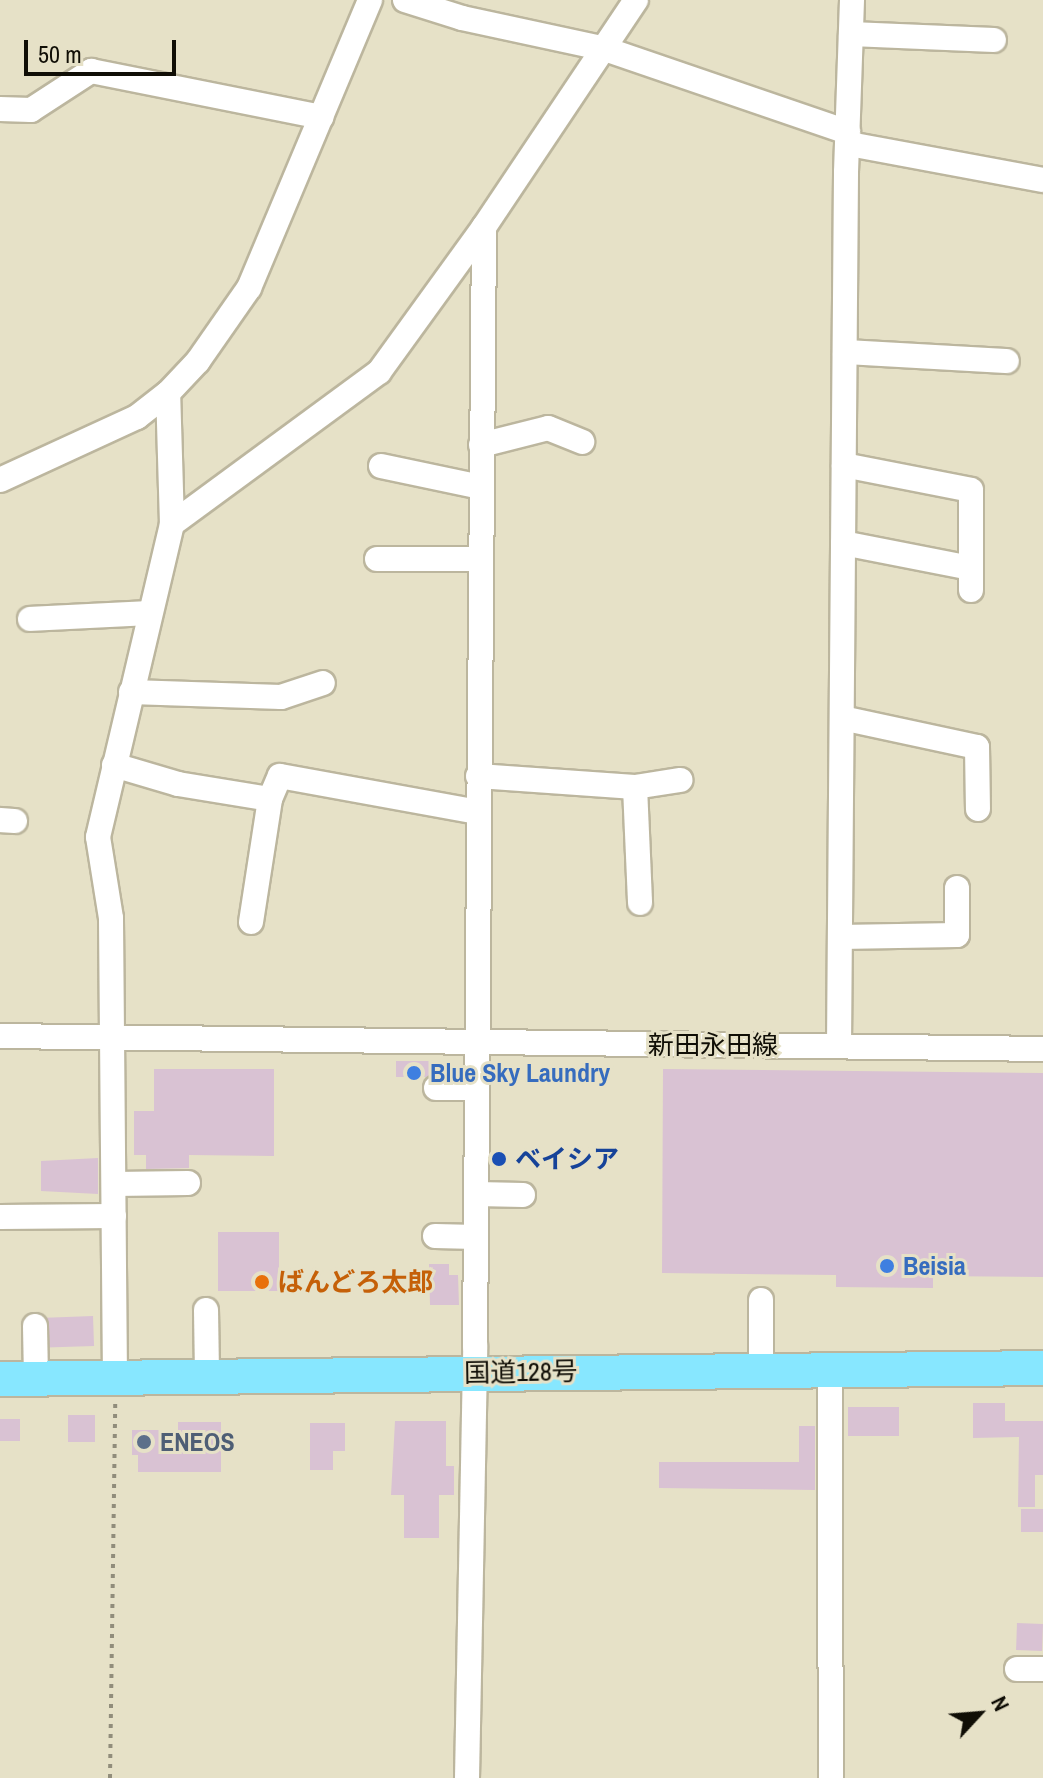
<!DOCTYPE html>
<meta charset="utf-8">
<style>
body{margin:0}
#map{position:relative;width:1043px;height:1778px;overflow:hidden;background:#e6e1c7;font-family:"Archivo Narrow","Noto Sans JP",sans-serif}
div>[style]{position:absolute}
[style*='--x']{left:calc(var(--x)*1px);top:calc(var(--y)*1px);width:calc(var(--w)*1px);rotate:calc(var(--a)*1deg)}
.building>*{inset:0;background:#d9c2d3;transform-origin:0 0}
.path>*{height:4px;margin-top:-2px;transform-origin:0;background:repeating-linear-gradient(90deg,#918d7b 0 4px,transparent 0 10px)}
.roads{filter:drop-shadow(2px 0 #bcb69e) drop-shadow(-2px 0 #bcb69e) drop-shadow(0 2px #bcb69e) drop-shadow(0 -2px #bcb69e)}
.minor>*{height:24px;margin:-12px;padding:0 12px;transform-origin:12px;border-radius:12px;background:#fff}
.highway>*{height:34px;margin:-17px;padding:0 17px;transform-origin:17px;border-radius:17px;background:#87e7ff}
.dots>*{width:22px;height:22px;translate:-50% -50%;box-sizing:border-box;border:4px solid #e6e1c7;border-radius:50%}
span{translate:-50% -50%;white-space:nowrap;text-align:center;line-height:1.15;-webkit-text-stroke:6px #e6e1c7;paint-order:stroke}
.street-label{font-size:26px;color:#100e06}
.shop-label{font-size:26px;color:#366cbe;font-weight:700}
.left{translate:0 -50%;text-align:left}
.transit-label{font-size:26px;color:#164399;font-weight:700}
.food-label{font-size:26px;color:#c56008;font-weight:700}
.service-label{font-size:26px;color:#4e5e75;font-weight:700}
.north{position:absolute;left:939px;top:1674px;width:80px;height:80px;-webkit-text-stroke:6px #e6e1c7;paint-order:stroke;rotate:64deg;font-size:22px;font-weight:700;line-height:32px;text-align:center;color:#100e06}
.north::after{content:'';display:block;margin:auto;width:28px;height:36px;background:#100e06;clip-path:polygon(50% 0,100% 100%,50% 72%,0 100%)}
.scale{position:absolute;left:24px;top:40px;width:152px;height:36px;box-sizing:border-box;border:4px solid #100e06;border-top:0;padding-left:10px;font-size:24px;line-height:28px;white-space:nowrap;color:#100e06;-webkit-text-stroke:6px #e6e1c7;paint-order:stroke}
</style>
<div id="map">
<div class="building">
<div style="clip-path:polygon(396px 1061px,434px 1061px,434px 1073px,426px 1077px,396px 1077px)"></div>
<div style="clip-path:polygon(154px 1069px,274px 1069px,274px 1156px,189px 1155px,189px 1168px,146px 1169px,146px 1155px,134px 1155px,134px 1111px,154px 1111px)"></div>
<div style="clip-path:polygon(663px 1069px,1043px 1073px,1043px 1277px,933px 1276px,933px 1288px,836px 1287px,836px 1275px,662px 1273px)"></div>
<div style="clip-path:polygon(98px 1158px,98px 1194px,41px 1191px,41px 1161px)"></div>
<div style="left:218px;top:1232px;width:61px;height:59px"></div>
<div style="clip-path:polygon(429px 1264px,449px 1264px,449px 1275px,458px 1275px,459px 1305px,430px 1305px)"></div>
<div style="left:93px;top:1316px;width:30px;height:47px;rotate:88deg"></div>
<div style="clip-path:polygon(973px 1403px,1005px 1403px,1005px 1421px,1043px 1421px,1043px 1475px,1035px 1475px,1035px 1507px,1018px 1507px,1019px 1437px,973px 1438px)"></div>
<div style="left:848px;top:1407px;width:51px;height:29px"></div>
<div style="left:68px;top:1415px;width:27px;height:27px"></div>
<div style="left:0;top:1419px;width:20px;height:22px"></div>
<div style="clip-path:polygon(395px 1421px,446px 1421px,446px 1466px,454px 1466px,454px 1495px,439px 1495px,439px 1538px,404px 1538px,404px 1495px,391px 1495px)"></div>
<div style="clip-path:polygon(178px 1422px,221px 1422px,221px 1472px,138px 1472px,138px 1455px,132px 1455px,132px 1430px,178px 1430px)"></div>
<div style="clip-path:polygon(310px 1423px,345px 1423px,345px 1451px,333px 1451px,333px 1470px,310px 1470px)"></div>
<div style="clip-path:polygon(799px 1426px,815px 1426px,815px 1490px,659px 1488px,659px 1462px,799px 1462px)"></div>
<div style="left:1021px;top:1509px;width:22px;height:23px"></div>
<div style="left:1017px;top:1623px;width:26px;height:27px;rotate:2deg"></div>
</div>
<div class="path">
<div style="--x:110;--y:1778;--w:376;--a:-89.2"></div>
</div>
<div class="roads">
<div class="minor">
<div style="--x:405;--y:0;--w:60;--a:17.5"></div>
<div style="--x:462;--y:18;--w:146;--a:12.2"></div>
<div style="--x:605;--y:49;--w:257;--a:18.9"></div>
<div style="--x:851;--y:34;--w:143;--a:2.4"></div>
<div style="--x:0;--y:109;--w:31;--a:2"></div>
<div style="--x:31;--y:110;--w:72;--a:-33"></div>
<div style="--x:91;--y:71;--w:235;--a:11.3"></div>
<div style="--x:849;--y:144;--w:197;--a:10.5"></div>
<div style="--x:845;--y:352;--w:162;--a:3.2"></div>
<div style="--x:481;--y:445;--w:69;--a:-14.2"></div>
<div style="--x:548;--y:428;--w:37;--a:22"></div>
<div style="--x:844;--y:465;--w:129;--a:11.1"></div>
<div style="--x:971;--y:490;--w:100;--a:90"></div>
<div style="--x:381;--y:466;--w:102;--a:11.9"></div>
<div style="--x:0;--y:480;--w:151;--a:-24.7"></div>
<div style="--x:137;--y:417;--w:39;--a:-38"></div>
<div style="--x:168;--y:393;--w:44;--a:-46.8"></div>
<div style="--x:198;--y:361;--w:89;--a:-55.1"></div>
<div style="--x:249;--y:288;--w:312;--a:-67.2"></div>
<div style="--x:172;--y:524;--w:257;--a:-36.3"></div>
<div style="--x:379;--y:372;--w:179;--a:-54.1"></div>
<div style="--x:484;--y:227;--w:273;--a:-56.2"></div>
<div style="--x:843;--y:543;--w:130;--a:11.1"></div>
<div style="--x:377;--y:559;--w:103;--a:0"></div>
<div style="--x:30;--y:619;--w:118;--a:-2.9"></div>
<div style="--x:131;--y:692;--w:150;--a:1.9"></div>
<div style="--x:281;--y:697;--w:44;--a:-18.4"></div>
<div style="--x:842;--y:718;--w:138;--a:12.1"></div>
<div style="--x:977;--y:747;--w:62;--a:89.1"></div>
<div style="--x:114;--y:765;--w:67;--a:16.5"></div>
<div style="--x:178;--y:784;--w:93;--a:9.3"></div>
<div style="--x:478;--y:776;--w:157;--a:4"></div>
<div style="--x:635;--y:787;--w:46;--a:-8.8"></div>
<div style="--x:635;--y:787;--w:116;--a:87.5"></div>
<div style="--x:0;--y:820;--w:15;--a:4"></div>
<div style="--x:251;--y:922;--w:124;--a:-81.2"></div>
<div style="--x:270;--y:799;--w:25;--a:-67"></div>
<div style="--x:280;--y:776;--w:201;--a:10.3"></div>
<div style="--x:840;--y:937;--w:117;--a:-1"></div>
<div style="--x:957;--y:935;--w:47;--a:-90"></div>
<div style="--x:0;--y:1036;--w:1043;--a:0.71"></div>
<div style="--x:839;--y:1046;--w:874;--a:-89.54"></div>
<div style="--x:846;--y:172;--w:172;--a:-88"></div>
<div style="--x:436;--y:1088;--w:41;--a:0"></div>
<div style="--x:114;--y:1184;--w:74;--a:-0.8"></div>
<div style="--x:477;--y:1194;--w:46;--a:1.2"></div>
<div style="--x:0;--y:1217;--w:114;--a:-0.5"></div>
<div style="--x:435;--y:1236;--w:41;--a:1.4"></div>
<div style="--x:206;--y:1310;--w:67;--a:89.1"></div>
<div style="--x:35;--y:1326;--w:53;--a:88.9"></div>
<div style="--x:830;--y:1370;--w:408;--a:89.9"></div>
<div style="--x:761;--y:1371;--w:71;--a:-90"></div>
<div style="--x:115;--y:1379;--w:461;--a:-90.5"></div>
<div style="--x:111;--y:918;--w:82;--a:-99.1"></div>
<div style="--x:98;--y:837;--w:322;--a:-76.7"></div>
<div style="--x:172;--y:524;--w:131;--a:-91.7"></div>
<div style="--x:1017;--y:1669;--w:26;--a:0"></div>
<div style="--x:467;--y:1778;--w:431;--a:-88.9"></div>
<div style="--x:475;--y:1347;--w:1120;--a:-89.54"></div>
</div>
<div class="highway">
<div style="--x:0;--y:1379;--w:1043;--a:-0.6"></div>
</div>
</div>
<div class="dots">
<div style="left:414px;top:1073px;background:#3f7fe0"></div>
<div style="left:499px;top:1159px;background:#1a4fb4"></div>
<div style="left:887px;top:1266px;background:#3f7fe0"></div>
<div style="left:262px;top:1282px;background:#e8710a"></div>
<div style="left:144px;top:1442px;background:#5c6f8a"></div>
</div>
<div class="street-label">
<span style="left:713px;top:1045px">新田永田線</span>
<span style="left:521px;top:1372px;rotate:-1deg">国道128号</span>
</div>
<div class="shop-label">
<span class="left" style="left:430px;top:1073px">Blue Sky Laundry</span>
<span class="left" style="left:903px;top:1266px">Beisia</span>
</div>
<div class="transit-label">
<span class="left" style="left:515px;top:1159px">ベイシア</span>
</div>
<div class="food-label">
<span class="left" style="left:278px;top:1282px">ばんどろ太郎</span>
</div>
<div class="service-label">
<span class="left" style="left:160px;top:1442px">ENEOS</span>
</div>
<div class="north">N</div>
<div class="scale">50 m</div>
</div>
